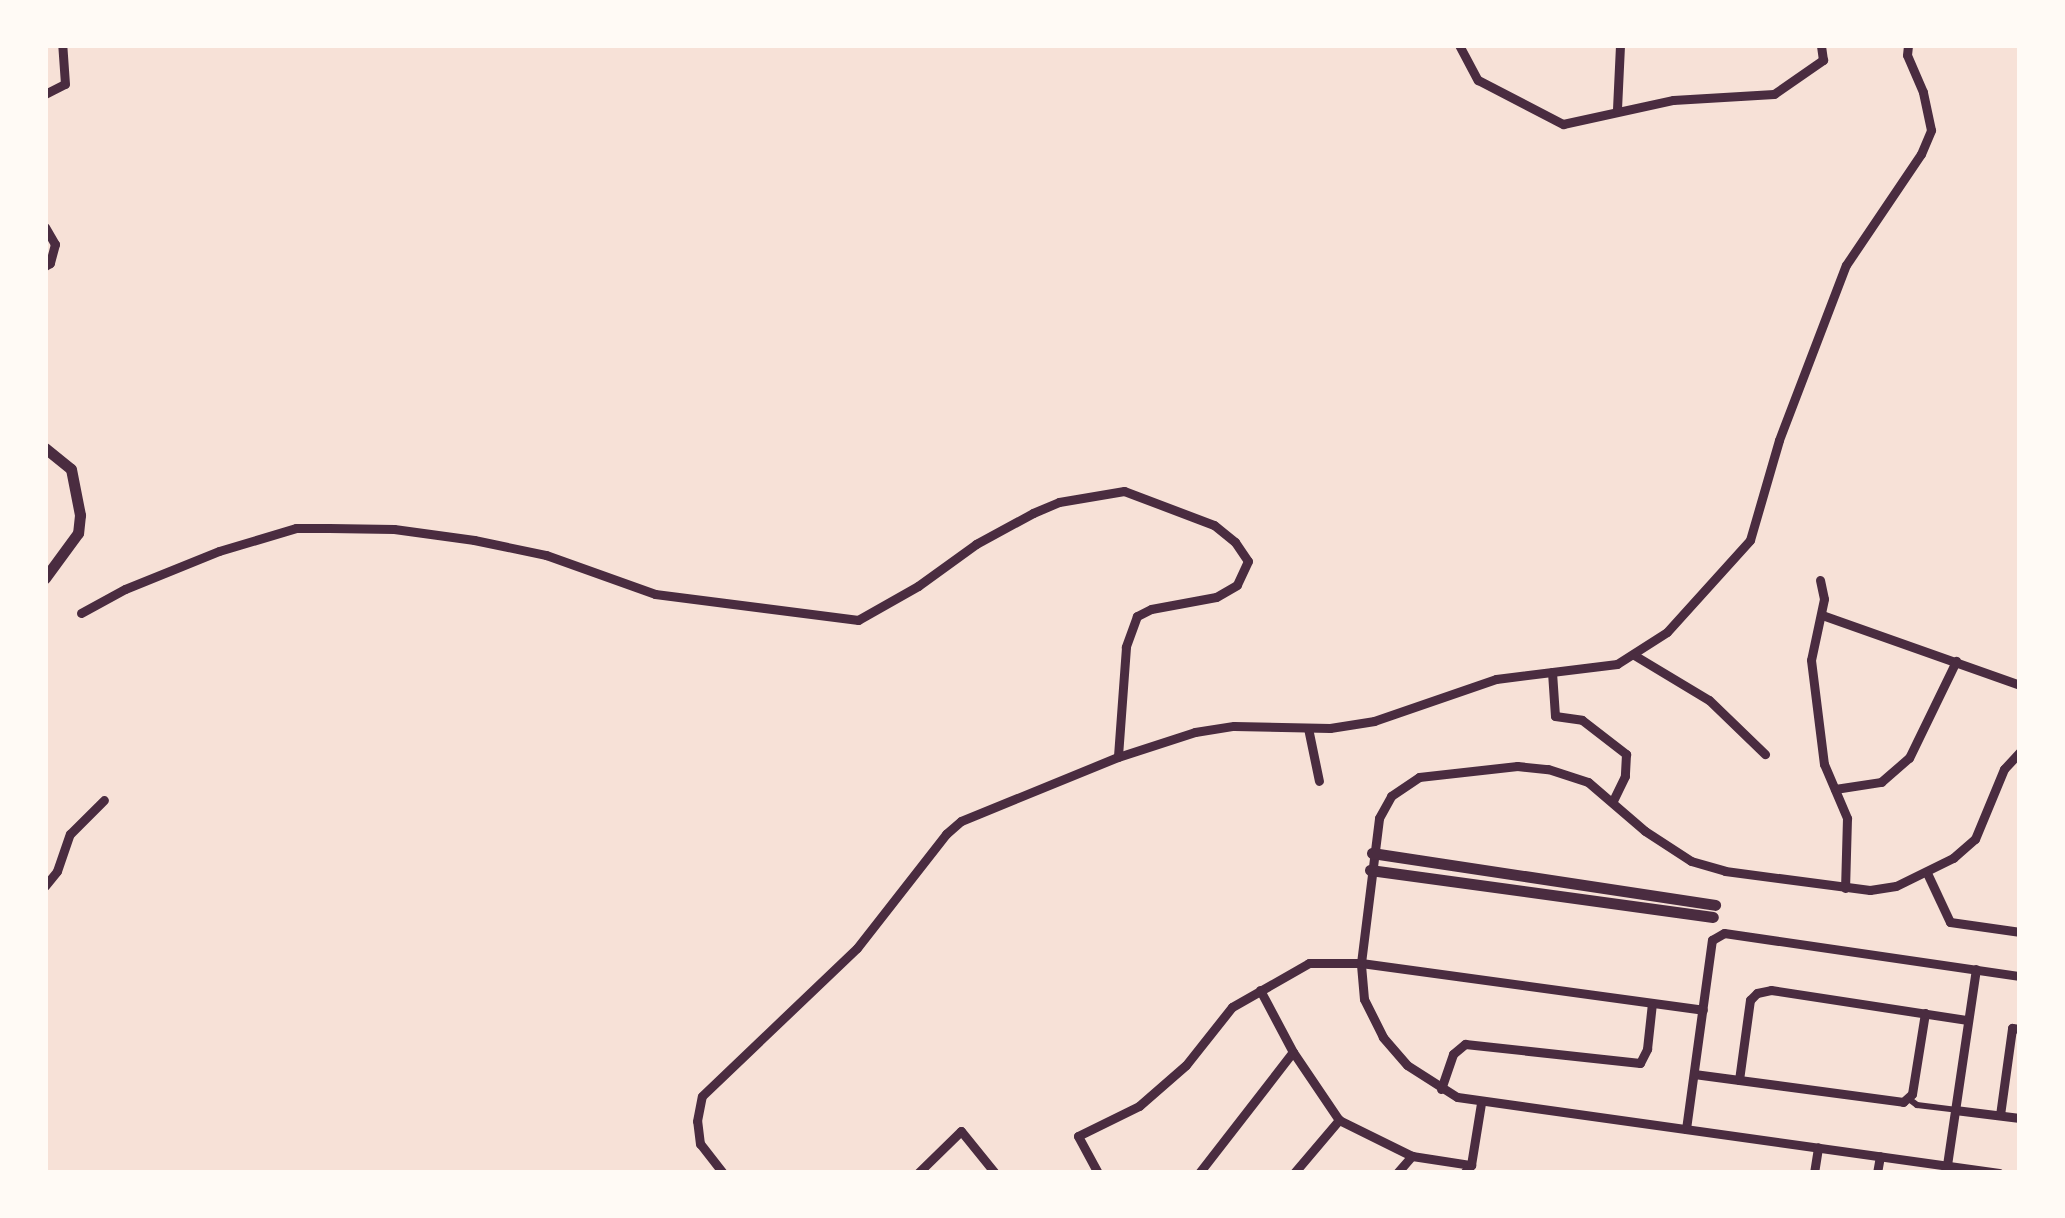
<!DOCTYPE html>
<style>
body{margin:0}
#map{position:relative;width:2065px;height:1218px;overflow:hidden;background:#f7e1d7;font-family:"Asap Condensed",sans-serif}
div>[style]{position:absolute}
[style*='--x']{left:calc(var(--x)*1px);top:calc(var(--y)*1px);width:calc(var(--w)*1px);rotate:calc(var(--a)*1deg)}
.pedestrian>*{height:6px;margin:-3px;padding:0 3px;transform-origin:3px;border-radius:3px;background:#4a2c40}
.minor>*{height:9px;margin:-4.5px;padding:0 4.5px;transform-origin:4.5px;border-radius:4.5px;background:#4a2c40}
.tertiary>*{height:11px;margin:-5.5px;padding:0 5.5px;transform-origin:5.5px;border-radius:5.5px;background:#4a2c40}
span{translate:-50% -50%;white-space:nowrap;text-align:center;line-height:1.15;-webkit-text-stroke:9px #fffaf5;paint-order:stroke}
.frame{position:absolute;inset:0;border:48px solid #fffaf5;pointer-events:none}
</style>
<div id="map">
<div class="pedestrian">
<div style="--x:1909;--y:1099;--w:10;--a:37"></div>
<div style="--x:1917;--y:1105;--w:38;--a:7"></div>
</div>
<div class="minor">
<div style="--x:1459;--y:45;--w:40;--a:62"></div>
<div style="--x:1478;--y:80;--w:96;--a:27.4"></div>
<div style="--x:1563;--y:124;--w:113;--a:-12.3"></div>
<div style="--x:1673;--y:100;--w:101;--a:-3.4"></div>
<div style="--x:1774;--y:94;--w:60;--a:-34.8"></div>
<div style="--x:1823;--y:60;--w:15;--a:-98"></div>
<div style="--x:45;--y:94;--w:22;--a:-27"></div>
<div style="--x:65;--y:84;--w:39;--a:-94"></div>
<div style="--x:1617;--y:109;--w:64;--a:-87.3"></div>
<div style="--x:45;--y:227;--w:20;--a:60"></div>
<div style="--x:55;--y:244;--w:20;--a:105"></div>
<div style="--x:50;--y:263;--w:6;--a:149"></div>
<div style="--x:1820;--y:580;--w:19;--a:78"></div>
<div style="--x:1824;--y:599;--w:62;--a:102"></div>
<div style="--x:1811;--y:660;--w:105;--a:82.9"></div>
<div style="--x:1824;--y:764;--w:59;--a:66.9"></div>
<div style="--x:1847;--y:818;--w:70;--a:91.6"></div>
<div style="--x:81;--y:613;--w:50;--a:-28.6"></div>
<div style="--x:125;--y:589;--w:101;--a:-22"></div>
<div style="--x:219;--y:551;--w:80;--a:-16.6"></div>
<div style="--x:296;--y:528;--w:33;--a:0"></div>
<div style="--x:329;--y:528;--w:65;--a:0.9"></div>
<div style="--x:394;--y:529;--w:81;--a:7.8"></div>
<div style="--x:474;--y:540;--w:74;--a:11.8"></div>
<div style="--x:546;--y:555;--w:116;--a:19.7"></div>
<div style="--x:655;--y:594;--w:205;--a:7.3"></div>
<div style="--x:858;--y:620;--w:69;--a:-29.5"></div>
<div style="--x:918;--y:586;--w:72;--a:-35.9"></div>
<div style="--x:976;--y:544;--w:65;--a:-28.5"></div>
<div style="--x:1033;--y:513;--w:28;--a:-23"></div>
<div style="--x:1059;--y:502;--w:66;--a:-9.6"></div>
<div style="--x:1124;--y:491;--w:96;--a:20.7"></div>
<div style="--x:1214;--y:525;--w:27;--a:39"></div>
<div style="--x:1235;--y:542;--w:23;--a:56"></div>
<div style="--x:1248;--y:561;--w:26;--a:115"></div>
<div style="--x:1237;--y:585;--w:24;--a:150"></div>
<div style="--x:1216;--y:597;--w:66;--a:169.5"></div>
<div style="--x:1151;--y:609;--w:16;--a:153"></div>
<div style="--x:1137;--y:616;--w:33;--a:110"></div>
<div style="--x:1126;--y:647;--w:110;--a:94.2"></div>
<div style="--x:1822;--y:615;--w:210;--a:19.5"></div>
<div style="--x:1634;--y:655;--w:87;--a:31"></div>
<div style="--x:1709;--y:700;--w:78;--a:44"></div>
<div style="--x:1552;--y:672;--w:44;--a:86.1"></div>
<div style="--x:1555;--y:716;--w:27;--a:8"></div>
<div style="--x:1582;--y:720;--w:56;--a:37.7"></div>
<div style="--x:1626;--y:754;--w:22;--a:93"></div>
<div style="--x:1625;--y:776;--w:28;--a:116"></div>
<div style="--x:1308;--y:728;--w:54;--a:78.3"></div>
<div style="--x:1835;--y:789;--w:47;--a:-8.7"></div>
<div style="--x:1881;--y:782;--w:37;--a:-41"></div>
<div style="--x:1909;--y:758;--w:108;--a:-64.1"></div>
<div style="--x:1927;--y:873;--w:54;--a:64.9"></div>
<div style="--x:1950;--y:922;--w:71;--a:8.1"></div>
<div style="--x:45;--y:886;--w:19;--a:-51"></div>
<div style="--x:57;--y:871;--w:39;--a:-71"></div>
<div style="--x:70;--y:834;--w:48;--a:-45"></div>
<div style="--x:1260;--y:990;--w:70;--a:62"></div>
<div style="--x:1293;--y:1052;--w:82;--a:55.9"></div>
<div style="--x:1339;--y:1120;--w:81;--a:26.3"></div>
<div style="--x:1412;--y:1156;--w:60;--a:8.7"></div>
<div style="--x:1694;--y:1074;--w:211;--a:7.6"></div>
<div style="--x:1903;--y:1102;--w:12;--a:-42"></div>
<div style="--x:1912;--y:1094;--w:82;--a:-80.9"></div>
<div style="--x:1739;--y:1080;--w:81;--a:-82.2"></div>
<div style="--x:1750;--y:1000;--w:10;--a:-45"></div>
<div style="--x:1757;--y:993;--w:14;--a:-12"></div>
<div style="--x:1771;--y:990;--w:199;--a:8.7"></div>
<div style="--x:1441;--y:1089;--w:37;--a:-71"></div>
<div style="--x:1453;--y:1054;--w:16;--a:-40"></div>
<div style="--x:1465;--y:1044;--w:176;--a:6.2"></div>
<div style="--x:1640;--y:1063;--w:16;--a:-63"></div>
<div style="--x:1647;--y:1049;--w:46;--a:-83.8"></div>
<div style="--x:1955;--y:1110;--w:65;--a:7"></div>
<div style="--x:2000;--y:1115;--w:88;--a:-82.1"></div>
<div style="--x:2012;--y:1028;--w:8;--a:7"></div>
<div style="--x:1686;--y:1129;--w:191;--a:-82.2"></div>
<div style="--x:1712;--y:940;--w:14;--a:-30"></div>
<div style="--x:1724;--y:933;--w:299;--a:8.3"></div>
<div style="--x:1947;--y:1165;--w:198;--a:-81.6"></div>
<div style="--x:723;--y:1173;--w:37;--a:-128"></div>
<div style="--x:700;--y:1144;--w:23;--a:-97"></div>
<div style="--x:697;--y:1121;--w:25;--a:-79"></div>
<div style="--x:702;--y:1096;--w:214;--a:-43.7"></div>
<div style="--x:857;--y:948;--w:145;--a:-52"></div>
<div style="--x:946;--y:834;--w:20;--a:-41"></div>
<div style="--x:961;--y:821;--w:170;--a:-22.2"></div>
<div style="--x:1118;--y:757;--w:81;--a:-18"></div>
<div style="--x:1195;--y:732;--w:39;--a:-9"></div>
<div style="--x:1234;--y:726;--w:96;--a:1.2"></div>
<div style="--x:1330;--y:728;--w:45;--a:-9"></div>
<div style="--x:1374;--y:721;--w:129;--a:-19"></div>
<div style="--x:1496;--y:679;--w:122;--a:-7.1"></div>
<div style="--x:1617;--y:664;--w:59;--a:-32.6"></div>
<div style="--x:1667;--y:632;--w:124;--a:-47.9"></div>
<div style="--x:1750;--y:540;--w:104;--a:-73.8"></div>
<div style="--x:1779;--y:440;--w:187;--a:-69.1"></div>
<div style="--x:1846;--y:265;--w:134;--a:-56"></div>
<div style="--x:1921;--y:154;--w:26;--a:-67"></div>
<div style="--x:1931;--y:130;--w:39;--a:-102"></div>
<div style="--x:1923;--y:92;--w:40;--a:-113.4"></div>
<div style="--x:1907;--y:55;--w:10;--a:-84"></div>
<div style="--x:918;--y:1173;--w:60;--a:-44.3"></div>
<div style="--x:961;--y:1131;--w:54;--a:51"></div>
<div style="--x:1098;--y:1173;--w:42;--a:-118.4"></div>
<div style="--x:1078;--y:1136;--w:68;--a:-26.2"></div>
<div style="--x:1139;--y:1106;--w:62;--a:-41.1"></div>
<div style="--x:1186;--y:1065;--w:74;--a:-51.6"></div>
<div style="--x:1232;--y:1007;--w:89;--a:-29.7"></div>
<div style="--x:1309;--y:963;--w:52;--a:0"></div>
<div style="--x:1361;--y:963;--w:345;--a:7.8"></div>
<div style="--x:1199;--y:1173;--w:153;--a:-52.2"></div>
<div style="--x:1294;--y:1173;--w:70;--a:-49.7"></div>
<div style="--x:1397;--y:1173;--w:23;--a:-49"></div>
<div style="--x:1464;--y:1173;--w:11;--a:-49"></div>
<div style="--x:1471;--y:1165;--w:63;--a:-80.8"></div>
<div style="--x:1814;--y:1173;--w:26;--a:-81"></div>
<div style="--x:1877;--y:1173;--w:17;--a:-80"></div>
<div style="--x:1999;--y:1173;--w:547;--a:-172.02"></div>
<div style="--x:1457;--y:1097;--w:59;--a:-147.4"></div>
<div style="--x:1407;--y:1065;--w:37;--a:-131"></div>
<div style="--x:1383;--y:1037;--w:42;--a:-116.6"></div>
<div style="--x:1364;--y:999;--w:36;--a:-95"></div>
<div style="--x:1361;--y:963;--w:146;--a:-82.9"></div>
<div style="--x:1379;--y:818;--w:25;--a:-61"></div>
<div style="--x:1391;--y:796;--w:34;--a:-34"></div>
<div style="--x:1419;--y:777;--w:99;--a:-6.4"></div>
<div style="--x:1517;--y:766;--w:31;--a:6"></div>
<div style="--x:1548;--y:769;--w:42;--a:18"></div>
<div style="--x:1588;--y:782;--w:75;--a:40.7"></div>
<div style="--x:1645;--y:831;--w:55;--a:33.1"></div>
<div style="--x:1691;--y:861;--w:35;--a:16"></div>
<div style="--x:1725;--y:871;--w:146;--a:7.5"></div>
<div style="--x:1870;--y:890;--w:26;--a:-9"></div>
<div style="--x:1896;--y:886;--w:64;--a:-26.2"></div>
<div style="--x:1953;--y:858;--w:29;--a:-41"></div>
<div style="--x:1975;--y:839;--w:76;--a:-67.5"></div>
<div style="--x:2004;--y:769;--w:23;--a:-47"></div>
</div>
<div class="tertiary">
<div style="--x:45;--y:448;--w:33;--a:39"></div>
<div style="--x:71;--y:469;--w:47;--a:78.9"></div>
<div style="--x:80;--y:515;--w:18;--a:96"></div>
<div style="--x:78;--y:533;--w:56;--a:126.3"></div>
<div style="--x:1372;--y:853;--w:347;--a:8.6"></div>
<div style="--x:1370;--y:870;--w:346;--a:7.8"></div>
</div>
<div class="frame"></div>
</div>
